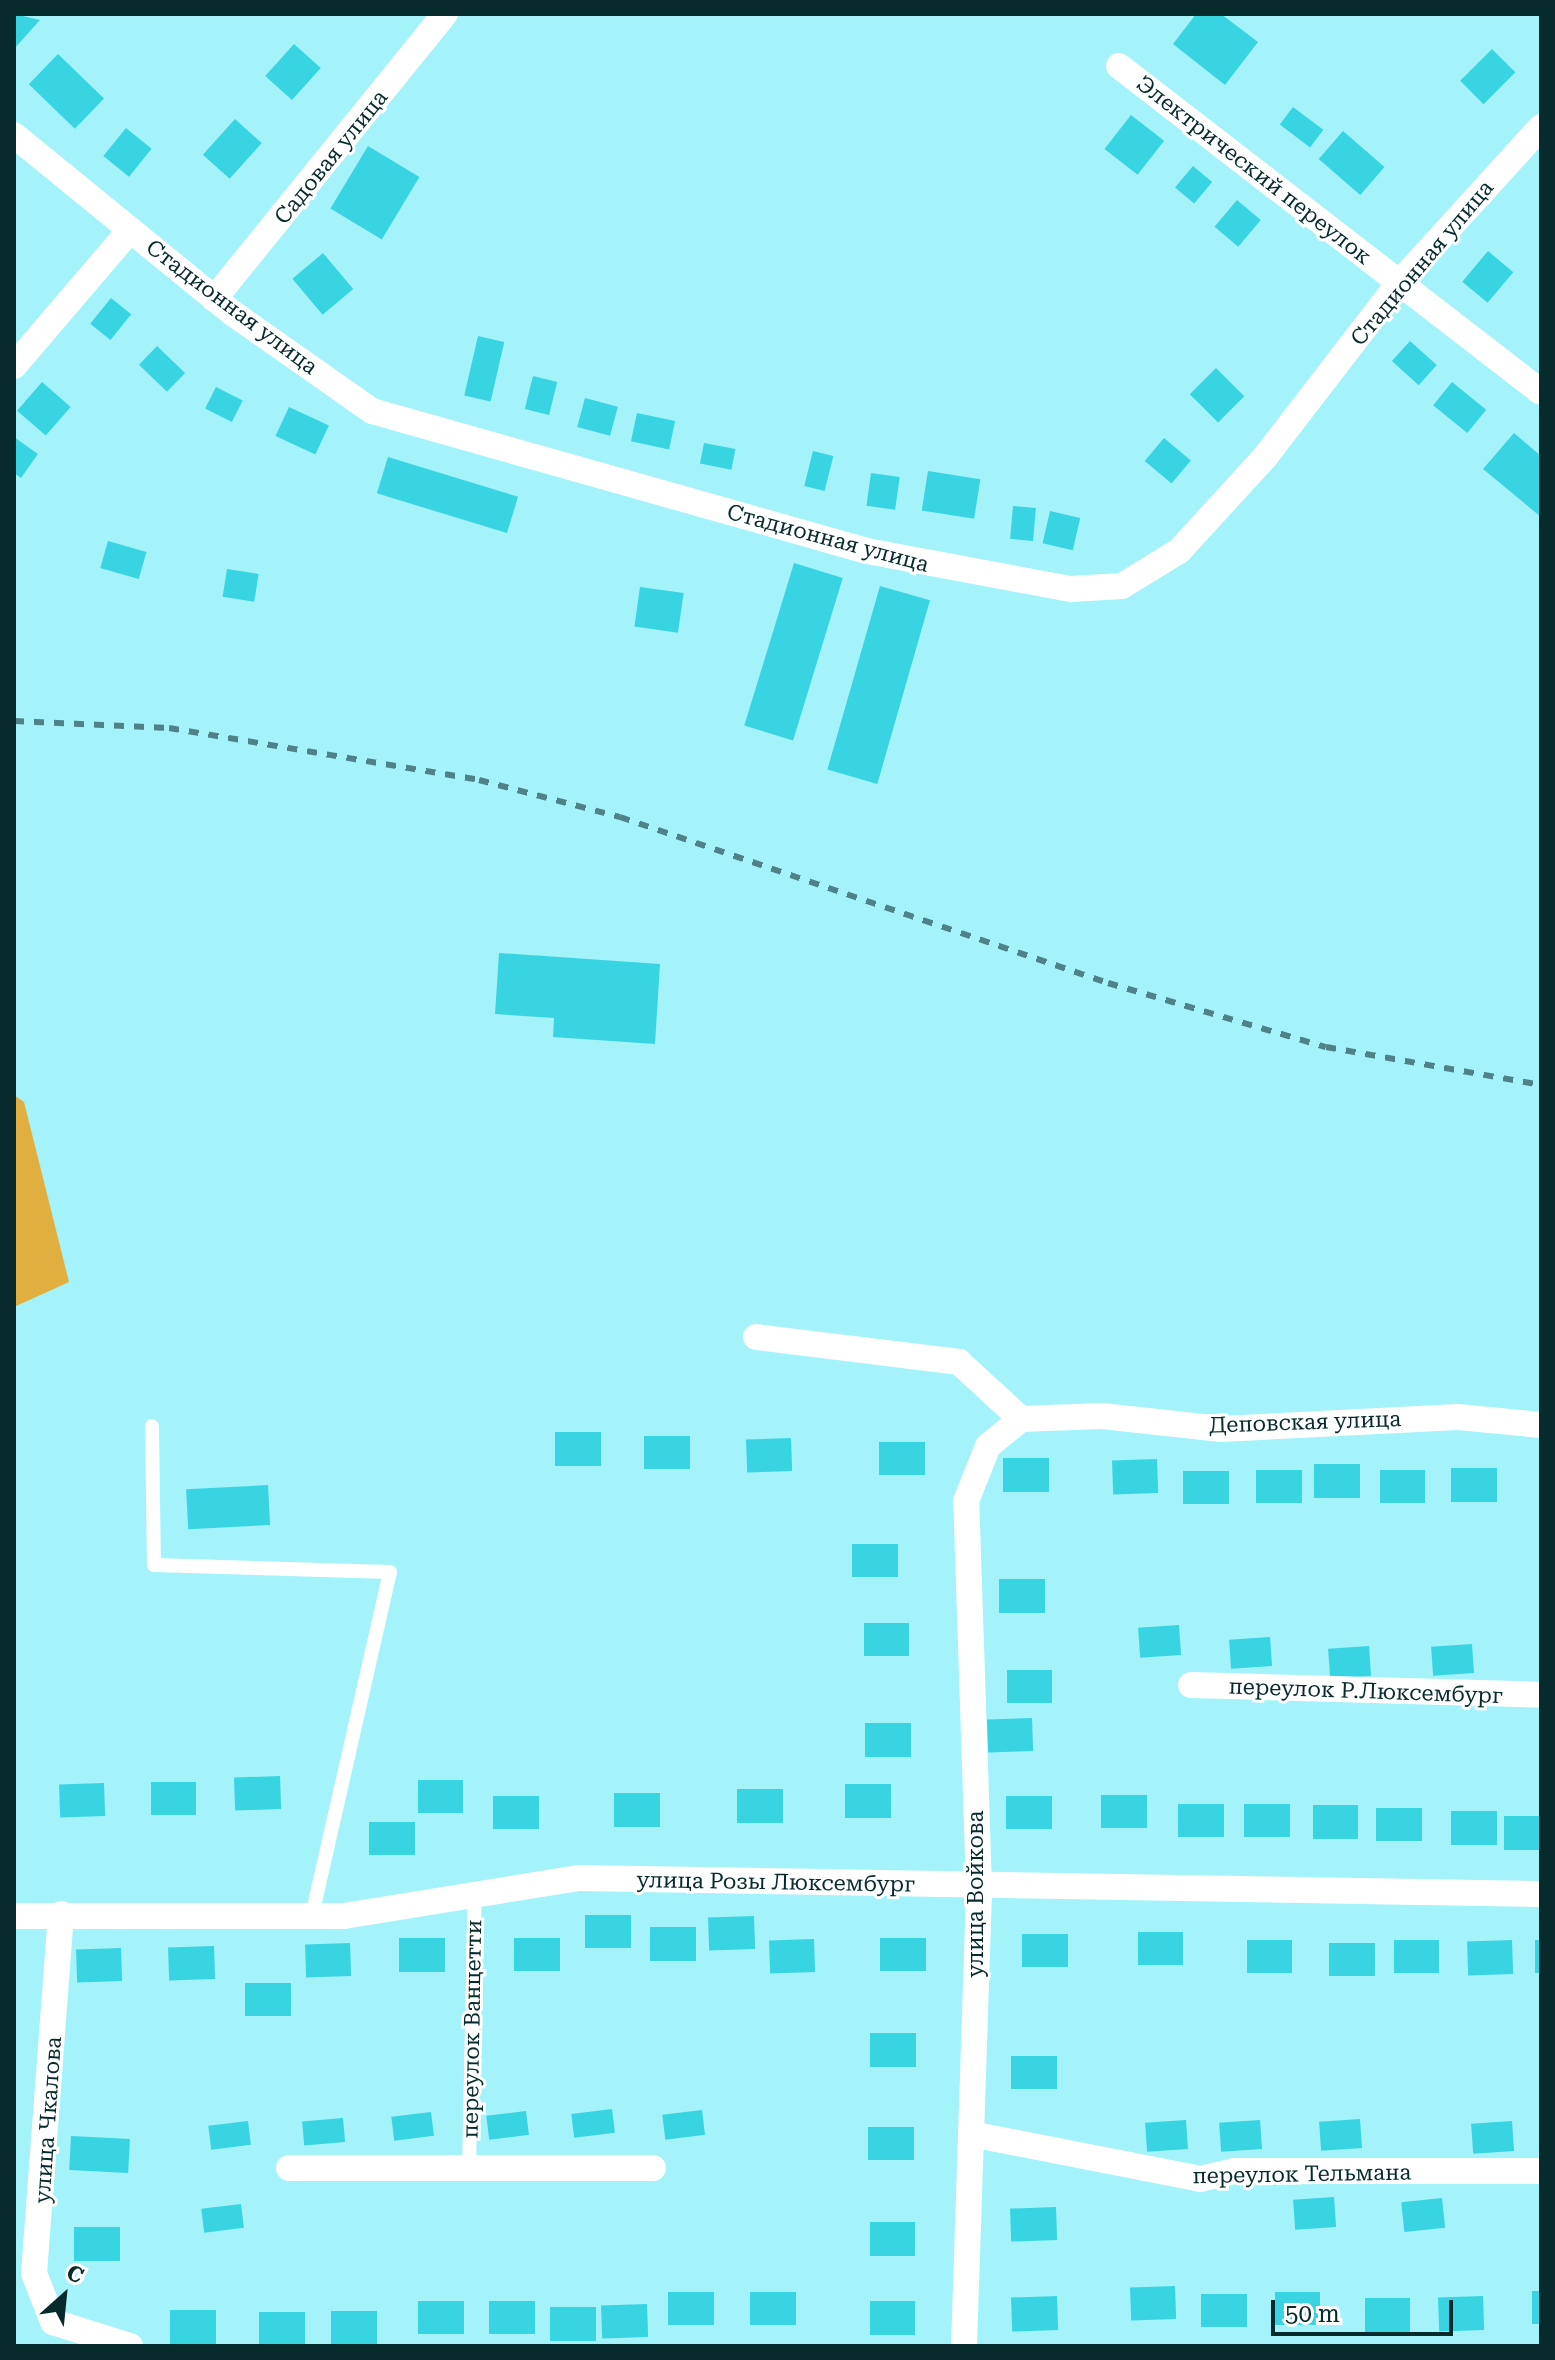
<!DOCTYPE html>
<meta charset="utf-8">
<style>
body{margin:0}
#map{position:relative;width:1555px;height:2360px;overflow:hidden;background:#a4f2fa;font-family:"Roboto Serif",serif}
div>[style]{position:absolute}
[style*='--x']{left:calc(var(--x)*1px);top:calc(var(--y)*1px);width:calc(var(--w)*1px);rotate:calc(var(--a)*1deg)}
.green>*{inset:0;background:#e0af3f}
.building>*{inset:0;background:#39d4e2;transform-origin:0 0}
.service>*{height:14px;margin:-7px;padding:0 7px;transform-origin:7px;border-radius:7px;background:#fff}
.minor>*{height:26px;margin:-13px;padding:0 13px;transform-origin:13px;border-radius:13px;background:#fff}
.rail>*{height:6px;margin-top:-3px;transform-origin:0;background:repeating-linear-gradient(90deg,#4d8388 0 10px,transparent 0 20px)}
span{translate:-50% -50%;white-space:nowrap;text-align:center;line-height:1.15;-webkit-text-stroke:6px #fff;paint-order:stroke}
.street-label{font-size:22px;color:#072a2d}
.frame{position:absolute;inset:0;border:16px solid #072a2d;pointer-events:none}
.north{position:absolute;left:24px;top:2256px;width:80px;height:80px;-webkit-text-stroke:6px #fff;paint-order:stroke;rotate:27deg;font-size:22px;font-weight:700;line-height:32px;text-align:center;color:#072a2d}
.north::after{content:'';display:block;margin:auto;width:28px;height:36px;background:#072a2d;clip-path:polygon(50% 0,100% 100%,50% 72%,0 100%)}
.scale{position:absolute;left:1271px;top:2300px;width:182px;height:36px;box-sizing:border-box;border:4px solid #072a2d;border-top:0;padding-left:10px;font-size:24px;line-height:28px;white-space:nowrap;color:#072a2d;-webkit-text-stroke:6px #fff;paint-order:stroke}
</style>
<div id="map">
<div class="green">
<div style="clip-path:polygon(14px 1095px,24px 1102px,69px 1282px,14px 1307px)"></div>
</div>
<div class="building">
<div style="clip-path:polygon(14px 14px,40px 20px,14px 49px)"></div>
<div style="clip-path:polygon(1196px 14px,1221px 14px,1258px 42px,1225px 85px,1173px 44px)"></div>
<div style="left:294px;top:44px;width:36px;height:43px;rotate:42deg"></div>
<div style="left:1492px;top:49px;width:33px;height:45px;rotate:45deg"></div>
<div style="left:58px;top:54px;width:64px;height:42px;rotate:44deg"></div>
<div style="left:1293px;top:107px;width:38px;height:22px;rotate:37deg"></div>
<div style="left:1131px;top:115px;width:42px;height:43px;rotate:38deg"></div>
<div style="left:235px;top:119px;width:36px;height:48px;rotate:42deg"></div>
<div style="left:126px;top:128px;width:33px;height:36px;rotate:39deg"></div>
<div style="left:1343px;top:131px;width:55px;height:37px;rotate:41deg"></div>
<div style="left:368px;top:146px;width:60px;height:73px;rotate:31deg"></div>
<div style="left:1193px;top:166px;width:25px;height:28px;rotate:40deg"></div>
<div style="left:1237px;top:200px;width:31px;height:35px;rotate:40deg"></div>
<div style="left:1488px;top:251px;width:33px;height:40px;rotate:40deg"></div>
<div style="left:323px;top:253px;width:47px;height:40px;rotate:50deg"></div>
<div style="left:111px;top:298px;width:26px;height:33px;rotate:39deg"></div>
<div style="left:478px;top:336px;width:27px;height:61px;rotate:13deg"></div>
<div style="left:1410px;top:341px;width:36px;height:27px;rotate:42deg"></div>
<div style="left:157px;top:346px;width:39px;height:26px;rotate:44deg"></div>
<div style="left:1216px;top:368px;width:40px;height:37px;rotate:45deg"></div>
<div style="left:533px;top:376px;width:25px;height:34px;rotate:14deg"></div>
<div style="left:42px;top:382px;width:38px;height:38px;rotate:41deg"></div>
<div style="left:1452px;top:382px;width:44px;height:30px;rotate:39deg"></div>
<div style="left:216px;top:387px;width:30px;height:24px;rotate:27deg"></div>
<div style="left:585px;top:398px;width:34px;height:30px;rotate:15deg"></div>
<div style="left:289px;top:407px;width:44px;height:32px;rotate:25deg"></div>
<div style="left:637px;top:413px;width:39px;height:29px;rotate:12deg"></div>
<div style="clip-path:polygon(1514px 433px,1541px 456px,1541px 517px,1483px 469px)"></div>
<div style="clip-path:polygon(14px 437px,38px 454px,21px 478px,14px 473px)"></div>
<div style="left:1164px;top:438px;width:35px;height:30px;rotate:40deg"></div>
<div style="left:704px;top:443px;width:32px;height:21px;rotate:11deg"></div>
<div style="left:813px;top:451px;width:21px;height:36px;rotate:14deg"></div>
<div style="left:388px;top:457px;width:136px;height:38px;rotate:17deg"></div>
<div style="left:928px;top:471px;width:53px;height:40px;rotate:9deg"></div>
<div style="left:871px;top:473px;width:29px;height:33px;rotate:8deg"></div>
<div style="left:1013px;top:506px;width:23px;height:33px;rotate:5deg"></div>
<div style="left:1050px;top:511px;width:31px;height:33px;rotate:13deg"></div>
<div style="left:108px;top:541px;width:40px;height:28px;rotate:16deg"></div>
<div style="left:794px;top:563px;width:51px;height:170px;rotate:17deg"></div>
<div style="left:227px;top:569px;width:32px;height:28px;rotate:9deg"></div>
<div style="left:880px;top:586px;width:52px;height:191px;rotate:16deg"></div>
<div style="left:640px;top:587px;width:44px;height:40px;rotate:8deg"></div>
<div style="clip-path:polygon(499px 953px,660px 964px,655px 1044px,553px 1037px,554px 1018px,495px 1014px)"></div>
<div style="left:601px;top:1432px;width:34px;height:46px;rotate:90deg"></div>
<div style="left:690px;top:1436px;width:33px;height:46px;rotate:90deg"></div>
<div style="left:791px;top:1438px;width:33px;height:45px;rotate:88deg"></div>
<div style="left:925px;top:1442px;width:33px;height:46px;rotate:90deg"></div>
<div style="left:1049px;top:1458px;width:34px;height:46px;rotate:90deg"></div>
<div style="left:1157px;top:1459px;width:34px;height:45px;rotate:88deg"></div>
<div style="left:1314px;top:1464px;width:46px;height:34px"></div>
<div style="left:1497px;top:1468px;width:34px;height:46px;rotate:90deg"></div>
<div style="left:1256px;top:1470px;width:46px;height:33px"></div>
<div style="left:1380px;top:1470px;width:45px;height:33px"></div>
<div style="left:1183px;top:1471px;width:46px;height:33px"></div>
<div style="left:268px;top:1485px;width:40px;height:82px;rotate:87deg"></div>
<div style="left:898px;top:1544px;width:33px;height:46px;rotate:90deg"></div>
<div style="left:999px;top:1579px;width:46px;height:34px"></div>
<div style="left:864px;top:1623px;width:45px;height:33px"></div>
<div style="left:1179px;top:1625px;width:30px;height:41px;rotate:86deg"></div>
<div style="left:1270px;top:1637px;width:29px;height:41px;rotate:86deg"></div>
<div style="left:1472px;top:1644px;width:29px;height:41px;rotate:86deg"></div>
<div style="left:1369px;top:1646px;width:30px;height:41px;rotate:86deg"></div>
<div style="left:1007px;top:1670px;width:45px;height:33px"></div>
<div style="left:1032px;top:1718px;width:33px;height:45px;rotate:88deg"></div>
<div style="left:865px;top:1723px;width:46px;height:34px"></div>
<div style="left:280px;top:1776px;width:33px;height:46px;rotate:88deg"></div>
<div style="left:418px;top:1780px;width:45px;height:33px"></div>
<div style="left:151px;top:1782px;width:45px;height:33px"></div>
<div style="left:104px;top:1783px;width:33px;height:45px;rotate:88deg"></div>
<div style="left:891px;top:1784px;width:34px;height:46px;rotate:90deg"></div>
<div style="left:783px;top:1789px;width:34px;height:46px;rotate:90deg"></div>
<div style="left:660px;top:1793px;width:34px;height:46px;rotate:90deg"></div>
<div style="left:1101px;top:1795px;width:46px;height:33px"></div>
<div style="left:493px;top:1796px;width:46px;height:33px"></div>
<div style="left:1052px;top:1796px;width:33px;height:46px;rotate:90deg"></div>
<div style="left:1224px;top:1804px;width:33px;height:46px;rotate:90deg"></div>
<div style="left:1244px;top:1804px;width:46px;height:33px"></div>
<div style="left:1313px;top:1805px;width:45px;height:34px"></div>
<div style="left:1376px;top:1808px;width:46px;height:33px"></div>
<div style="left:1497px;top:1811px;width:34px;height:46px;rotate:90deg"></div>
<div style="left:1504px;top:1816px;width:37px;height:34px"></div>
<div style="left:369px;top:1822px;width:46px;height:33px"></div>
<div style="left:631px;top:1915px;width:33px;height:46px;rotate:90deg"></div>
<div style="left:754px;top:1916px;width:33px;height:46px;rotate:88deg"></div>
<div style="left:650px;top:1927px;width:46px;height:34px"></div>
<div style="left:1138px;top:1932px;width:45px;height:33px"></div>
<div style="left:1068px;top:1934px;width:33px;height:46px;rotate:90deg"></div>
<div style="left:445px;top:1938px;width:34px;height:46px;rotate:90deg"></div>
<div style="left:560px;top:1938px;width:33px;height:46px;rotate:90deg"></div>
<div style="left:880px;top:1938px;width:46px;height:33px"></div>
<div style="left:814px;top:1939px;width:33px;height:45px;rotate:88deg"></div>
<div style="left:1247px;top:1940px;width:45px;height:33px"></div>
<div style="left:1394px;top:1940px;width:45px;height:33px"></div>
<div style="left:1512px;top:1940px;width:34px;height:45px;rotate:88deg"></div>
<div style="left:1535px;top:1940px;width:6px;height:33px"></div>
<div style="left:350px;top:1943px;width:33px;height:45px;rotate:88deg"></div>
<div style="left:1375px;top:1943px;width:33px;height:46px;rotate:90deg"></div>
<div style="left:214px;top:1946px;width:33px;height:46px;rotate:88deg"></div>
<div style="left:121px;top:1948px;width:33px;height:45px;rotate:88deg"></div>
<div style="left:245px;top:1983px;width:46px;height:33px"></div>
<div style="left:916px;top:2033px;width:34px;height:46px;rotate:90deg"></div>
<div style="left:1057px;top:2056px;width:33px;height:46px;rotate:90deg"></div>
<div style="left:612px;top:2109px;width:24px;height:41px;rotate:83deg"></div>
<div style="left:702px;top:2110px;width:25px;height:40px;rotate:83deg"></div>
<div style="left:526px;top:2111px;width:24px;height:40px;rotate:83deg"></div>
<div style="left:431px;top:2112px;width:24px;height:40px;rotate:83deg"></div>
<div style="left:343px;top:2118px;width:24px;height:41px;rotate:85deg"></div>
<div style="left:1360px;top:2119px;width:29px;height:41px;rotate:86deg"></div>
<div style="left:1186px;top:2120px;width:29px;height:41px;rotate:86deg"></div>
<div style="left:1260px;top:2120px;width:29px;height:41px;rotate:86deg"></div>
<div style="left:248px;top:2121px;width:24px;height:40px;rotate:83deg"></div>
<div style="left:1512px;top:2121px;width:30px;height:41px;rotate:86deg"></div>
<div style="left:914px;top:2127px;width:33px;height:46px;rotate:90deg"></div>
<div style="left:71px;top:2136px;width:59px;height:34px;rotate:3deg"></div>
<div style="left:1334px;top:2197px;width:30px;height:41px;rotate:86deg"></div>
<div style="left:1442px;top:2198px;width:30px;height:41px;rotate:84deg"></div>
<div style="left:241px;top:2204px;width:24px;height:40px;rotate:83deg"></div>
<div style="left:1056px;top:2207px;width:33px;height:46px;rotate:88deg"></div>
<div style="left:870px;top:2222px;width:45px;height:34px"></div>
<div style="left:74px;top:2227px;width:46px;height:34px"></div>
<div style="left:1175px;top:2286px;width:33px;height:45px;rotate:88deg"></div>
<div style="left:1532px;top:2291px;width:9px;height:33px"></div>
<div style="left:668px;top:2292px;width:46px;height:33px"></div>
<div style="left:796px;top:2292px;width:33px;height:46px;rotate:90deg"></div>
<div style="left:1275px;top:2292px;width:45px;height:33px"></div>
<div style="left:1247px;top:2294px;width:33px;height:46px;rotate:90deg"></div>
<div style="left:1057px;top:2296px;width:34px;height:46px;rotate:88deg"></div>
<div style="left:1483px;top:2296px;width:34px;height:45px;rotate:88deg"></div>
<div style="left:1365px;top:2298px;width:45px;height:34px"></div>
<div style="left:464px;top:2301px;width:33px;height:46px;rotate:90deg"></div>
<div style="left:535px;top:2301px;width:33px;height:46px;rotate:90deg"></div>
<div style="left:870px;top:2301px;width:45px;height:34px"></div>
<div style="left:647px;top:2304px;width:33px;height:46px;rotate:88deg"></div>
<div style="left:550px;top:2307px;width:46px;height:34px"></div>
<div style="left:170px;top:2310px;width:46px;height:34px"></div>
<div style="left:331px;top:2311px;width:46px;height:33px"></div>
<div style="left:305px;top:2312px;width:34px;height:46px;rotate:90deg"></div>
</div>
<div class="service">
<div style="--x:152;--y:1426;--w:139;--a:89.2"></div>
<div style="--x:154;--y:1565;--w:236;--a:1.7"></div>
<div style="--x:390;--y:1572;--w:352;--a:102.8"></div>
<div style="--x:469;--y:2168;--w:277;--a:-88.8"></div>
</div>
<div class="minor">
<div style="--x:1119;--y:66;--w:533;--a:37.69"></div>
<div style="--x:14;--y:135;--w:280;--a:39.2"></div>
<div style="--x:231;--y:312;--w:172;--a:35.1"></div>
<div style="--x:372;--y:411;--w:514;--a:15.79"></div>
<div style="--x:867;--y:551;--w:208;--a:10.6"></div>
<div style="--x:1071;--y:589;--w:51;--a:-3.4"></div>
<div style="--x:1122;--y:586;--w:67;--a:-31.6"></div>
<div style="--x:1179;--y:551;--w:127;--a:-47.5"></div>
<div style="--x:1265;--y:457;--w:220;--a:-52.4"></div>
<div style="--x:1399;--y:283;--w:211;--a:-47.7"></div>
<div style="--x:214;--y:299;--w:367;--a:-51"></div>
<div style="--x:14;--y:366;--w:179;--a:-49.5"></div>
<div style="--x:756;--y:1337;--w:205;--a:7"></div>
<div style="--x:959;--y:1362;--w:84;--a:42.6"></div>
<div style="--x:1021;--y:1419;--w:81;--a:-2.1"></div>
<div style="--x:1102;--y:1416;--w:120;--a:6.2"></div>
<div style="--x:1221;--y:1429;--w:237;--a:-2.9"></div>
<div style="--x:1458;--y:1417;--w:83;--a:5.5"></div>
<div style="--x:1191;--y:1685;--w:350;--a:1.6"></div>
<div style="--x:61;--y:1914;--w:360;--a:94.3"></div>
<div style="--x:34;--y:2273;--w:53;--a:68.8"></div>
<div style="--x:53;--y:2322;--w:81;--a:17.3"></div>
<div style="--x:14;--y:1916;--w:330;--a:0"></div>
<div style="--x:344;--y:1916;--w:237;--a:-9.2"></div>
<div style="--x:578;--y:1878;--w:963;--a:0.95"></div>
<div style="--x:971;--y:2134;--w:233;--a:11.1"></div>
<div style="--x:1200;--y:2179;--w:35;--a:-13"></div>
<div style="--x:1234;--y:2171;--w:307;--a:0"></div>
<div style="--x:289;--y:2168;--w:364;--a:0"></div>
<div style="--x:964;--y:2346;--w:460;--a:-88.1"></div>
<div style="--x:979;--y:1886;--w:385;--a:-91.9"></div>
<div style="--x:966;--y:1501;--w:59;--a:-68.2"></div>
<div style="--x:988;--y:1446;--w:43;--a:-39.3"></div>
</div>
<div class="rail">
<div style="--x:14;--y:721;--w:155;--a:2.6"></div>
<div style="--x:169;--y:728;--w:314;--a:9.5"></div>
<div style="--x:479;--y:780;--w:146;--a:14.7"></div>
<div style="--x:620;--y:817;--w:515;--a:18.79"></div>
<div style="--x:1108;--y:983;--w:227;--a:16.4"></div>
<div style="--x:1326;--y:1047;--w:218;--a:10"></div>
</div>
<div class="street-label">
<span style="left:331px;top:157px;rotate:-51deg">Садовая улица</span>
<span style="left:1254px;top:170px;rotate:38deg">Электрический переулок</span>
<span style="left:1422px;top:263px;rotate:-50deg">Стадионная улица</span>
<span style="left:232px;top:307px;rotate:37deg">Стадионная улица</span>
<span style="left:828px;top:538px;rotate:15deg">Стадионная улица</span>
<span style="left:1305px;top:1422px;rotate:-2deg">Деповская улица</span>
<span style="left:1366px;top:1691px;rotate:2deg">переулок Р.Люксембург</span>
<span style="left:776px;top:1882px;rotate:1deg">улица Розы Люксембург</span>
<span style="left:976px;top:1894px;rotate:-90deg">улица Войкова</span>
<span style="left:472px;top:2029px;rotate:-89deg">переулок Ванцетти</span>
<span style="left:48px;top:2120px;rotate:-86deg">улица Чкалова</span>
<span style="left:1302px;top:2174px;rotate:-1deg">переулок Тельмана</span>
</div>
<div class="frame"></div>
<div class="north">С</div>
<div class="scale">50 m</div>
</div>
